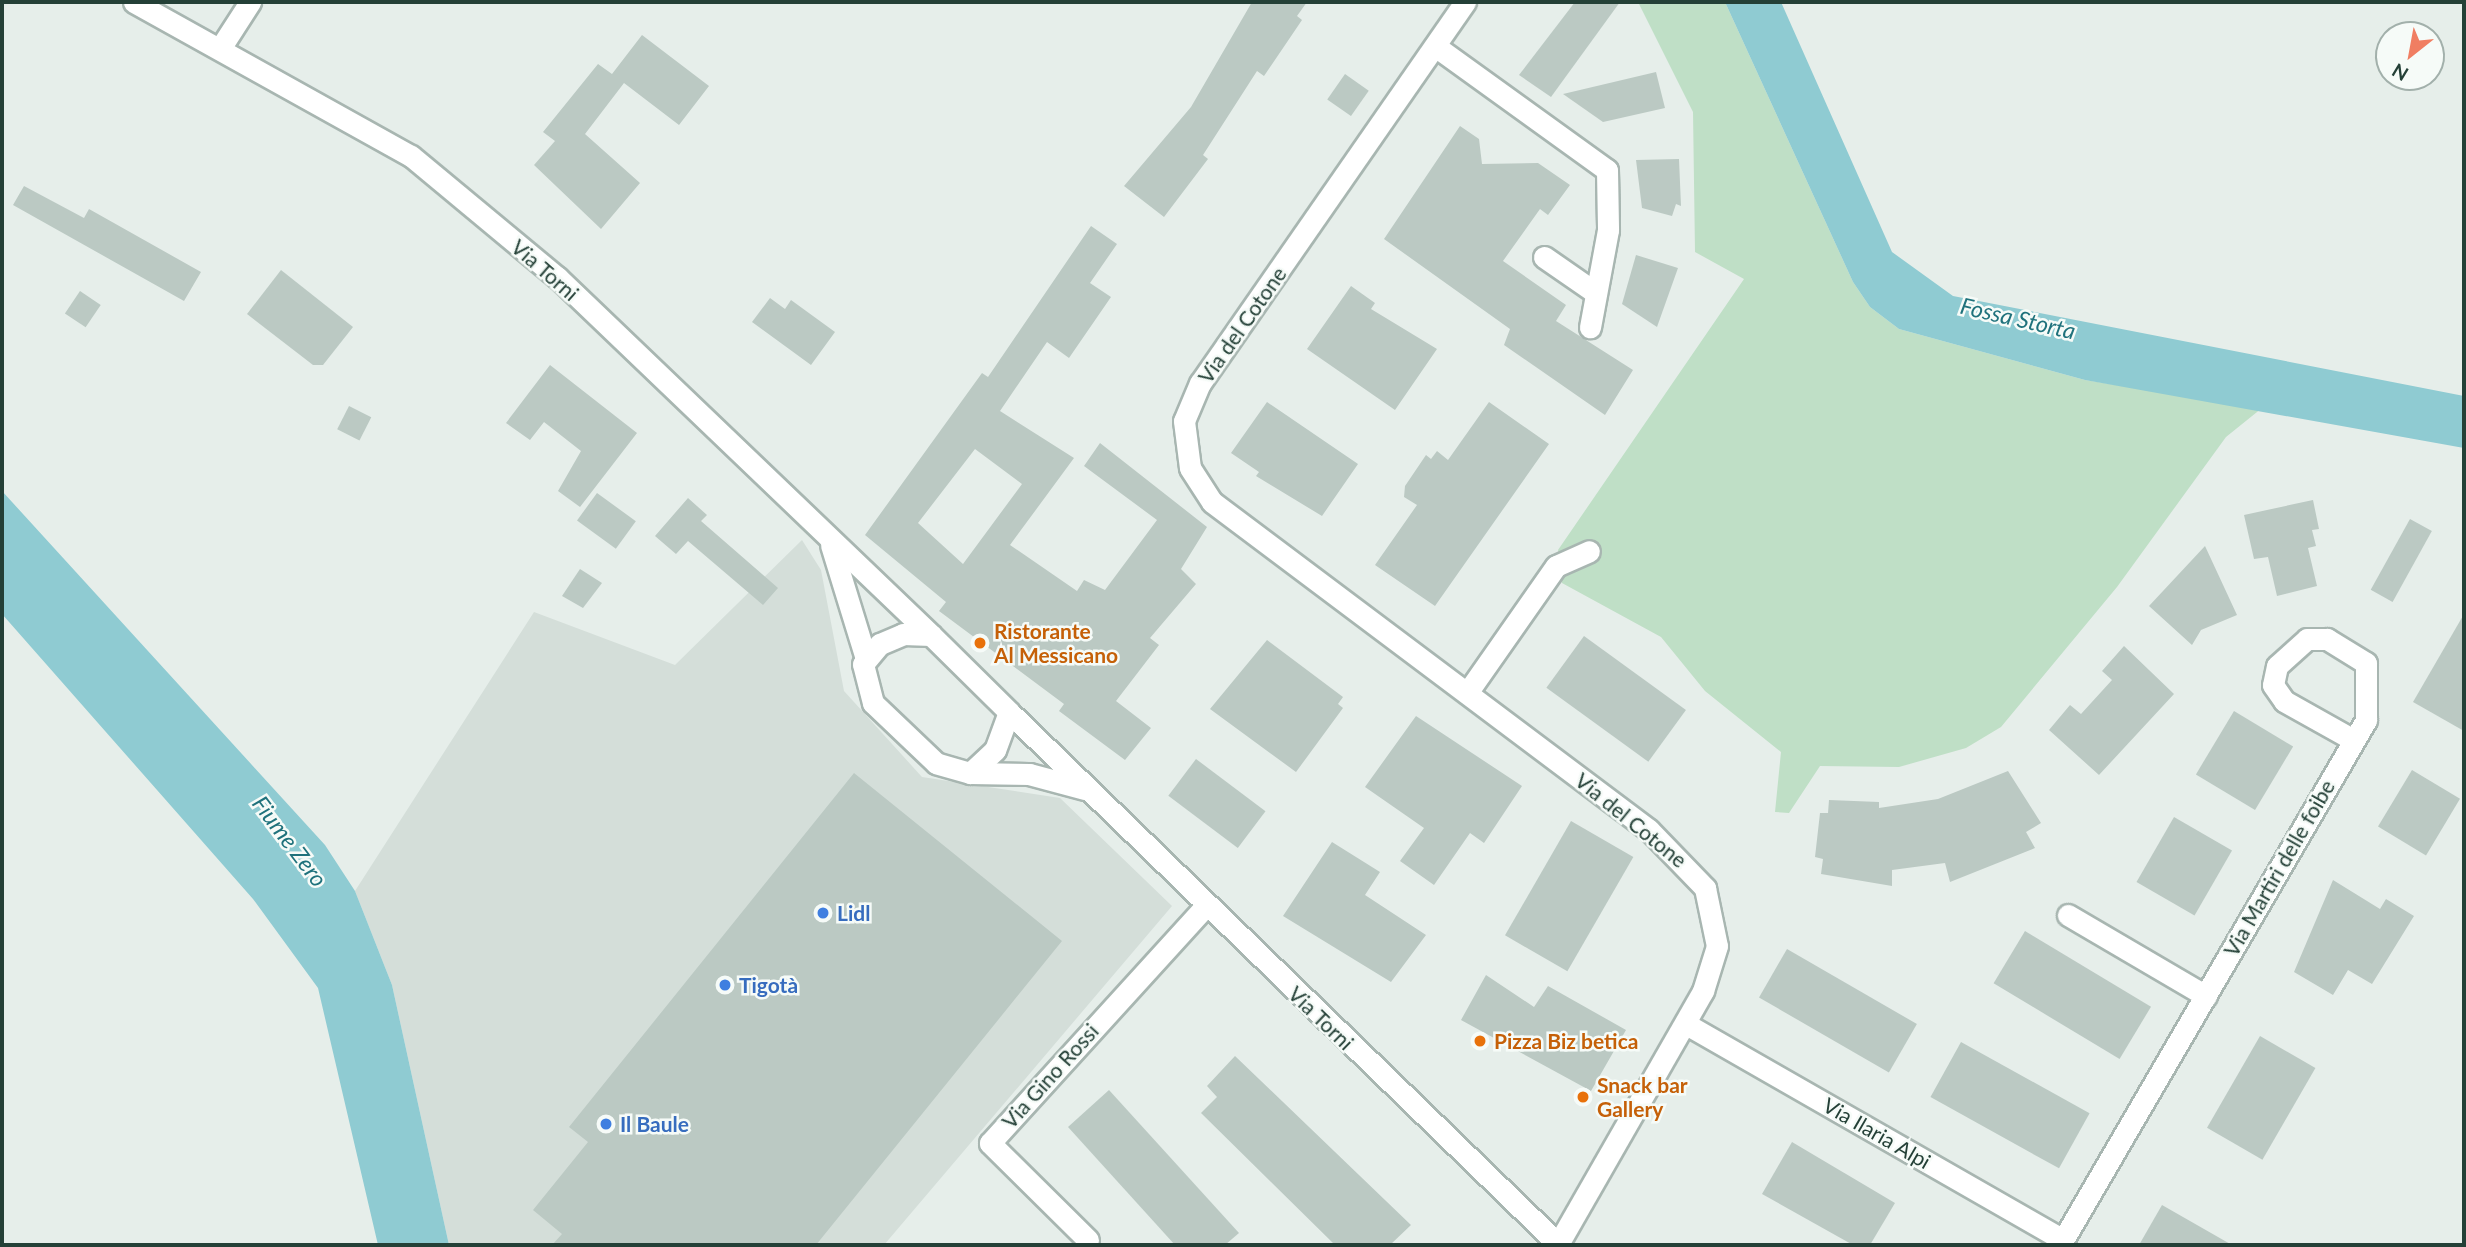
<!DOCTYPE html>
<meta charset="utf-8">
<style>
body{margin:0}
#map{position:relative;width:2466px;height:1247px;overflow:hidden;background:#e6eeea;font-family:Lato,sans-serif}
div>[style]{position:absolute}
[style*='--x']{left:calc(var(--x)*1px);top:calc(var(--y)*1px);width:calc(var(--w)*1px);rotate:calc(var(--a)*1deg)}
.built>*{inset:0;background:#d4ded9}
.green>*{inset:0;background:#bfdfc6}
.water>*{inset:0;background:#8fcbd2}
.building>*{inset:0;background:#bbc9c3;transform-origin:0 0}
.roads{filter:drop-shadow(2px 0 #a8b6b1) drop-shadow(-2px 0 #a8b6b1) drop-shadow(0 2px #a8b6b1) drop-shadow(0 -2px #a8b6b1)}
.minor>*{height:21px;margin:-10.5px;padding:0 10.5px;transform-origin:10.5px;border-radius:10.5px;background:#fff}
.secondary>*{height:21px;margin:-10.5px;padding:0 10.5px;transform-origin:10.5px;border-radius:10.5px;background:#fff}
.dots>*{width:19px;height:19px;translate:-50% -50%;box-sizing:border-box;border:4px solid #f6fbf8;border-radius:50%}
span{translate:-50% -50%;white-space:nowrap;text-align:center;line-height:1.15;-webkit-text-stroke:5px #f6fbf8;paint-order:stroke}
.street-label{font-size:21px;color:#244037}
.food-label{font-size:21px;color:#c56008;font-weight:700}
.left{translate:0 -50%;text-align:left}
.shop-label{font-size:21px;color:#366cbe;font-weight:700}
.water-label{font-size:23px;color:#1f727c;font-style:italic}
.frame{position:absolute;inset:0;border:4px solid #244037;pointer-events:none}
.north{position:absolute;left:2375px;top:21px;width:70px;height:70px;box-sizing:border-box;background:#f6fbf8;border:2px solid #a2b0ab;border-radius:50%;rotate:211deg;font-size:19px;font-weight:700;line-height:28px;text-align:center;color:#244037}
.north::after{content:'';display:block;margin:auto;width:24px;height:32px;background:#f07e62;clip-path:polygon(50% 0,100% 100%,50% 72%,0 100%)}
</style>
<div id="map">
<div class="built">
<div style="clip-path:polygon(802px 540px,821px 570px,844px 691px,922px 777px,1060px 798px,1172px 906px,884px 1245px,449px 1245px,392px 985px,355px 891px,534px 612px,675px 665px)"></div>
</div>
<div class="green">
<div style="clip-path:polygon(1638px 2px,1725px 2px,1853px 282px,1870px 307px,1899px 329px,2085px 380px,2262px 408px,2226px 437px,2117px 587px,2001px 727px,1966px 748px,1899px 767px,1820px 766px,1789px 813px,1775px 812px,1781px 752px,1705px 691px,1661px 637px,1562px 583px,1558px 550px,1744px 279px,1695px 252px,1693px 112px)"></div>
</div>
<div class="water">
<div style="clip-path:polygon(1725px 2px,1781px 2px,1892px 252px,1953px 296px,2464px 396px,2464px 448px,2085px 380px,1899px 329px,1870px 307px,1853px 282px)"></div>
<div style="clip-path:polygon(2px 491px,325px 845px,355px 891px,392px 985px,449px 1245px,378px 1245px,318px 988px,253px 899px,2px 614px)"></div>
</div>
<div class="building">
<div style="clip-path:polygon(1252px 2px,1307px 2px,1297px 16px,1302px 20px,1264px 76px,1257px 71px,1203px 155px,1208px 159px,1164px 217px,1124px 186px,1191px 107px)"></div>
<div style="clip-path:polygon(1575px 2px,1620px 2px,1551px 97px,1519px 75px)"></div>
<div style="clip-path:polygon(642px 35px,709px 86px,679px 125px,624px 83px,585px 134px,640px 183px,601px 229px,534px 165px,555px 141px,543px 132px,598px 64px,612px 74px)"></div>
<div style="clip-path:polygon(1656px 72px,1665px 108px,1603px 122px,1563px 94px)"></div>
<div style="left:1345px;top:74px;width:29px;height:31px;rotate:35deg"></div>
<div style="clip-path:polygon(1460px 126px,1479px 139px,1482px 164px,1538px 163px,1570px 185px,1548px 215px,1540px 209px,1503px 261px,1566px 305px,1556px 321px,1633px 370px,1605px 415px,1504px 345px,1510px 329px,1384px 239px)"></div>
<div style="clip-path:polygon(1679px 159px,1681px 206px,1676px 204px,1672px 216px,1642px 208px,1636px 160px)"></div>
<div style="clip-path:polygon(24px 186px,84px 218px,89px 209px,201px 272px,184px 301px,13px 205px)"></div>
<div style="clip-path:polygon(evenodd,1091px 226px,1117px 244px,1090px 283px,1111px 297px,1069px 358px,1047px 342px,1000px 411px,1074px 458px,1010px 545px,1077px 591px,1084px 580px,1105px 590px,1157px 520px,1084px 466px,1100px 443px,1207px 527px,1181px 569px,1196px 584px,1150px 638px,1159px 645px,1116px 701px,1151px 728px,1125px 760px,1059px 711px,1064px 704px,939px 611px,946px 602px,865px 535px,982px 373px,988px 377px,1091px 226px,975px 449px,1022px 484px,963px 564px,918px 523px,975px 449px)"></div>
<div style="clip-path:polygon(1636px 255px,1678px 268px,1657px 327px,1622px 304px)"></div>
<div style="clip-path:polygon(281px 270px,353px 327px,323px 365px,313px 365px,247px 314px)"></div>
<div style="clip-path:polygon(1351px 286px,1375px 303px,1371px 309px,1437px 349px,1395px 410px,1307px 349px)"></div>
<div style="left:80px;top:291px;width:25px;height:27px;rotate:34deg"></div>
<div style="clip-path:polygon(770px 298px,785px 309px,791px 300px,835px 332px,811px 365px,752px 322px)"></div>
<div style="clip-path:polygon(550px 365px,637px 433px,580px 507px,558px 491px,581px 451px,544px 422px,530px 440px,506px 423px)"></div>
<div style="clip-path:polygon(1267px 402px,1358px 464px,1322px 516px,1256px 476px,1259px 472px,1231px 453px)"></div>
<div style="clip-path:polygon(1489px 402px,1549px 444px,1435px 606px,1375px 565px,1417px 505px,1404px 497px,1405px 486px,1426px 455px,1431px 459px,1437px 451px,1448px 460px)"></div>
<div style="left:349px;top:406px;width:25px;height:26px;rotate:27deg"></div>
<div style="left:597px;top:493px;width:48px;height:34px;rotate:36deg"></div>
<div style="clip-path:polygon(688px 498px,707px 515px,701px 521px,778px 588px,763px 605px,688px 541px,676px 554px,655px 536px)"></div>
<div style="clip-path:polygon(2313px 500px,2319px 529px,2312px 530px,2316px 546px,2308px 548px,2317px 586px,2277px 596px,2268px 557px,2254px 559px,2244px 515px)"></div>
<div style="left:2410px;top:519px;width:25px;height:81px;rotate:29deg"></div>
<div style="clip-path:polygon(2205px 546px,2237px 615px,2201px 630px,2192px 645px,2149px 606px)"></div>
<div style="clip-path:polygon(580px 569px,602px 583px,583px 608px,562px 596px)"></div>
<div style="clip-path:polygon(2464px 614px,2464px 731px,2413px 702px)"></div>
<div style="left:1584px;top:636px;width:126px;height:64px;rotate:36deg"></div>
<div style="clip-path:polygon(1267px 640px,1343px 697px,1338px 704px,1343px 708px,1296px 772px,1210px 709px)"></div>
<div style="clip-path:polygon(2124px 646px,2174px 694px,2099px 775px,2049px 730px,2070px 705px,2081px 714px,2112px 680px,2102px 671px)"></div>
<div style="left:2234px;top:711px;width:69px;height:74px;rotate:31deg"></div>
<div style="clip-path:polygon(1416px 716px,1522px 786px,1484px 843px,1470px 833px,1434px 885px,1400px 861px,1424px 828px,1365px 787px)"></div>
<div style="left:1196px;top:759px;width:87px;height:46px;rotate:37deg"></div>
<div style="left:2412px;top:770px;width:56px;height:66px;rotate:31deg"></div>
<div style="clip-path:polygon(2008px 771px,2041px 823px,2026px 832px,2035px 848px,1950px 882px,1945px 863px,1892px 870px,1892px 886px,1821px 874px,1823px 859px,1815px 857px,1820px 813px,1828px 813px,1829px 800px,1879px 802px,1879px 808px,1938px 799px)"></div>
<div style="clip-path:polygon(854px 773px,1062px 941px,816px 1245px,552px 1245px,562px 1234px,533px 1210px,588px 1142px,569px 1127px)"></div>
<div style="left:2174px;top:817px;width:67px;height:75px;rotate:30deg"></div>
<div style="left:1571px;top:821px;width:72px;height:132px;rotate:30deg"></div>
<div style="clip-path:polygon(1332px 842px,1380px 872px,1365px 895px,1426px 935px,1391px 982px,1283px 916px)"></div>
<div style="clip-path:polygon(2333px 880px,2380px 909px,2386px 899px,2414px 916px,2372px 984px,2348px 970px,2333px 995px,2294px 972px)"></div>
<div style="left:2025px;top:931px;width:147px;height:61px;rotate:31deg"></div>
<div style="left:1787px;top:949px;width:150px;height:56px;rotate:30deg"></div>
<div style="clip-path:polygon(1486px 975px,1534px 1007px,1548px 986px,1626px 1030px,1591px 1091px,1461px 1020px)"></div>
<div style="left:2260px;top:1036px;width:64px;height:106px;rotate:30deg"></div>
<div style="left:1961px;top:1042px;width:147px;height:63px;rotate:29deg"></div>
<div style="clip-path:polygon(1235px 1056px,1411px 1225px,1390px 1245px,1335px 1245px,1201px 1113px,1217px 1097px,1207px 1086px)"></div>
<div style="clip-path:polygon(1109px 1090px,1239px 1233px,1225px 1245px,1175px 1245px,1068px 1127px)"></div>
<div style="clip-path:polygon(1792px 1142px,1895px 1203px,1870px 1245px,1853px 1245px,1762px 1194px)"></div>
<div style="clip-path:polygon(2162px 1205px,2232px 1245px,2139px 1245px)"></div>
</div>
<div class="roads">
<div class="minor">
<div style="--x:1465;--y:2;--w:464;--a:124.8"></div>
<div style="--x:1200;--y:383;--w:41;--a:112.8"></div>
<div style="--x:1184;--y:421;--w:47;--a:82.7"></div>
<div style="--x:1190;--y:468;--w:40;--a:57.1"></div>
<div style="--x:1212;--y:502;--w:546;--a:36.89"></div>
<div style="--x:1649;--y:830;--w:81;--a:46"></div>
<div style="--x:1705;--y:888;--w:59;--a:78.3"></div>
<div style="--x:1717;--y:946;--w:47;--a:107.3"></div>
<div style="--x:1703;--y:991;--w:292;--a:119.8"></div>
<div style="--x:1435;--y:46;--w:212;--a:35.8"></div>
<div style="--x:1607;--y:170;--w:60;--a:89"></div>
<div style="--x:1608;--y:230;--w:99;--a:100.5"></div>
<div style="--x:221;--y:47;--w:54;--a:-57.2"></div>
<div style="--x:1544;--y:257;--w:63;--a:34.7"></div>
<div style="--x:1467;--y:693;--w:155;--a:-55"></div>
<div style="--x:1556;--y:566;--w:36;--a:-24"></div>
<div style="--x:2068;--y:915;--w:160;--a:30.4"></div>
<div style="--x:1686;--y:1024;--w:434;--a:29.8"></div>
<div style="--x:2063;--y:1240;--w:6;--a:121"></div>
<div style="--x:1088;--y:1240;--w:138;--a:-135.3"></div>
<div style="--x:990;--y:1143;--w:319;--a:-47.7"></div>
<div style="--x:2063;--y:1240;--w:602;--a:-59.77"></div>
<div style="--x:2366;--y:720;--w:57;--a:-90"></div>
<div style="--x:2366;--y:663;--w:46;--a:-148.4"></div>
<div style="--x:2327;--y:639;--w:20;--a:180"></div>
<div style="--x:2307;--y:639;--w:40;--a:138"></div>
<div style="--x:2277;--y:666;--w:19;--a:102"></div>
<div style="--x:2273;--y:685;--w:19;--a:55"></div>
<div style="--x:2284;--y:701;--w:78;--a:29.2"></div>
</div>
<div class="secondary">
<div style="--x:134;--y:2;--w:317;--a:29.1"></div>
<div style="--x:411;--y:156;--w:190;--a:39.7"></div>
<div style="--x:557;--y:277;--w:518;--a:43.75"></div>
<div style="--x:831;--y:545;--w:119;--a:72.9"></div>
<div style="--x:903;--y:634;--w:28;--a:2"></div>
<div style="--x:931;--y:635;--w:110;--a:44.6"></div>
<div style="--x:1009;--y:712;--w:40;--a:110.2"></div>
<div style="--x:995;--y:750;--w:34;--a:137"></div>
<div style="--x:970;--y:773;--w:35;--a:-164"></div>
<div style="--x:936;--y:763;--w:87;--a:-136.4"></div>
<div style="--x:873;--y:703;--w:40;--a:-104.4"></div>
<div style="--x:863;--y:664;--w:26;--a:-50"></div>
<div style="--x:880;--y:644;--w:25;--a:-23"></div>
<div style="--x:1009;--y:712;--w:766;--a:44.1"></div>
<div style="--x:970;--y:773;--w:59;--a:1"></div>
<div style="--x:1029;--y:774;--w:58;--a:15"></div>
</div>
</div>
<div class="dots">
<div style="left:980px;top:643px;background:#e8710a"></div>
<div style="left:823px;top:913px;background:#3f7fe0"></div>
<div style="left:725px;top:985px;background:#3f7fe0"></div>
<div style="left:1480px;top:1041px;background:#e8710a"></div>
<div style="left:1583px;top:1097px;background:#e8710a"></div>
<div style="left:606px;top:1124px;background:#3f7fe0"></div>
</div>
<div class="street-label">
<span style="left:545px;top:270px;rotate:41deg">Via Torni</span>
<span style="left:1242px;top:325px;rotate:-55deg">Via del Cotone</span>
<span style="left:1631px;top:820px;rotate:39deg">Via del Cotone</span>
<span style="left:2279px;top:868px;rotate:-60deg">Via Martiri delle foibe</span>
<span style="left:1321px;top:1018px;rotate:44deg">Via Torni</span>
<span style="left:1050px;top:1076px;rotate:-48deg">Via Gino Rossi</span>
<span style="left:1877px;top:1133px;rotate:30deg">Via Ilaria Alpi</span>
</div>
<div class="food-label">
<span class="left" style="left:994px;top:643px">Ristorante<br>Al Messicano</span>
<span class="left" style="left:1494px;top:1041px">Pizza Biz betica</span>
<span class="left" style="left:1597px;top:1097px">Snack bar<br>Gallery</span>
</div>
<div class="shop-label">
<span class="left" style="left:837px;top:913px">Lidl</span>
<span class="left" style="left:739px;top:985px">Tigotà</span>
<span class="left" style="left:620px;top:1124px">Il Baule</span>
</div>
<div class="water-label">
<span style="left:2018px;top:318px;rotate:13deg">Fossa Storta</span>
<span style="left:290px;top:841px;rotate:53deg">Fiume Zero</span>
</div>
<div class="frame"></div>
<div class="north">N</div>
</div>
